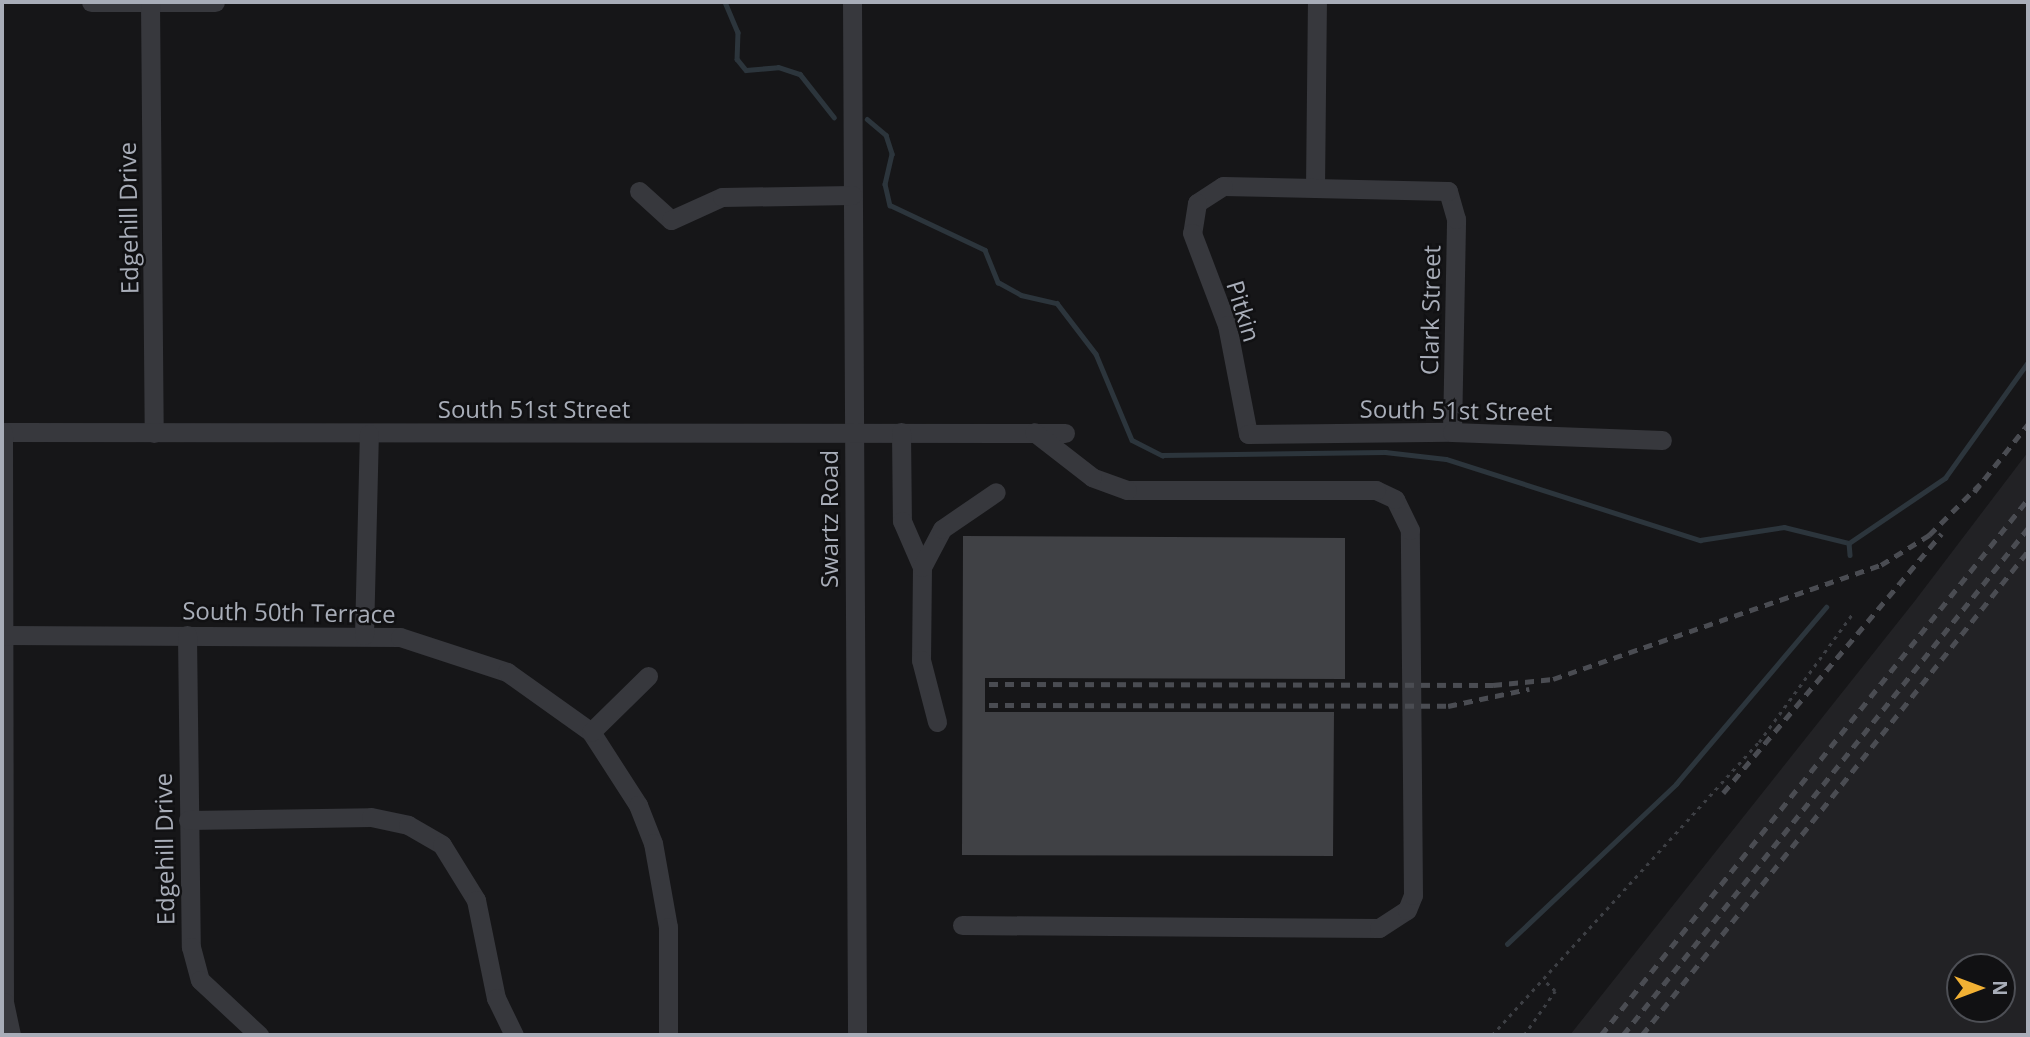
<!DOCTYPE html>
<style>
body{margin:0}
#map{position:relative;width:2030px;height:1037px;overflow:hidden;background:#161618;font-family:"Open Sans",sans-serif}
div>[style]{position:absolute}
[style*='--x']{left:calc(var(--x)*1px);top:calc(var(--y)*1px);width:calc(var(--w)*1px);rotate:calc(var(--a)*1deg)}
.built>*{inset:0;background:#222225}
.stream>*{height:4.5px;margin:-2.25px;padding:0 2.25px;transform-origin:2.25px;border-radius:2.25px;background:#2c353c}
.building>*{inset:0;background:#404145}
.path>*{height:2.5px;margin-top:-1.25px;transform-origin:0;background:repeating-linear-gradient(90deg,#3d3f44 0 3.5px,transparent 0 8.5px)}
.minor>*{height:19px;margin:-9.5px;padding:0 9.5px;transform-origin:9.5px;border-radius:9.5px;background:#37383d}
.rail>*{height:4.5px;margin-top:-2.25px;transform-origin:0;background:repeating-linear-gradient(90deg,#4a4c52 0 9px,transparent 0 16px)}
span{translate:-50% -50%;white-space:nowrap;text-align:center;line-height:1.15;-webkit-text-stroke:5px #111113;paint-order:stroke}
.street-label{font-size:24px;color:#a8adb8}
.frame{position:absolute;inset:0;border:4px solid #a8adb8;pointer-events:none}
.north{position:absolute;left:1946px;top:953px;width:70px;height:70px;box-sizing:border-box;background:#111113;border:2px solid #4d4f55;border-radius:50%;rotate:90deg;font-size:19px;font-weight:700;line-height:28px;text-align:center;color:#a8adb8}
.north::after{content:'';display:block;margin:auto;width:24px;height:32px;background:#f2b134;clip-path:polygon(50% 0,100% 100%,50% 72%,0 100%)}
</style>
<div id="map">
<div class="built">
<div style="clip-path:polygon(evenodd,2028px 452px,2028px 1035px,1570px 1035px,1914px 602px,2028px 452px,1960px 967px,2002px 967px,2002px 1009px,1960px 1009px,1960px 967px)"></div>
</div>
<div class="stream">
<div style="--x:725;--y:2;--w:33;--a:67"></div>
<div style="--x:738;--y:32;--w:27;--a:92"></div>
<div style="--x:737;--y:59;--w:14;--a:51"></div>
<div style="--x:746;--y:70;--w:32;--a:-5"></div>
<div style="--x:778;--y:67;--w:23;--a:18"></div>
<div style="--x:800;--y:74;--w:55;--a:51.7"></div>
<div style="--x:867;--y:119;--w:25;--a:40"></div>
<div style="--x:886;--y:135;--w:20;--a:72"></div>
<div style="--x:892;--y:154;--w:31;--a:103"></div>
<div style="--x:885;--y:184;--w:22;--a:77"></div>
<div style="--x:890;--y:205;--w:105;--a:25.3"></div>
<div style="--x:985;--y:250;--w:35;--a:68"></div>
<div style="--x:998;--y:282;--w:26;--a:29"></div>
<div style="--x:1021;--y:295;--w:37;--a:13"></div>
<div style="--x:1057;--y:303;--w:64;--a:52.6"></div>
<div style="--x:1096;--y:354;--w:93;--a:67.3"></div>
<div style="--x:1132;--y:440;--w:34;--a:27"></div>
<div style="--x:1162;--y:455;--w:223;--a:-0.8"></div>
<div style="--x:1385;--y:452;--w:61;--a:6.5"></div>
<div style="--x:1446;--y:459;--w:267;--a:17.7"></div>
<div style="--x:1700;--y:540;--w:85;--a:-8.8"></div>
<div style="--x:1784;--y:527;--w:67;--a:13.8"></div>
<div style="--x:1849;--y:543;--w:116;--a:-34.1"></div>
<div style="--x:1945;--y:478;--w:143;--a:-54.4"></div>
<div style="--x:1849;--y:543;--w:12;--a:85"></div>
<div style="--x:1507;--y:944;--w:233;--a:-43.4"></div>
<div style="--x:1676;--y:784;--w:232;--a:-49.7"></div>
</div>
<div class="building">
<div style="clip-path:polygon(963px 536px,1345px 538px,1345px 679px,985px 678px,985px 712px,1334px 712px,1333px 856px,962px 855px)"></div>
</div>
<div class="path">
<div style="--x:1492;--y:1035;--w:396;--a:-47.7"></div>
<div style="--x:1759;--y:742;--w:160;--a:-53.9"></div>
<div style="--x:1524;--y:1035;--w:54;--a:-54.8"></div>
<div style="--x:1555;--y:991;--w:16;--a:-137"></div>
</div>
<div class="minor">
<div style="--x:91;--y:2;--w:124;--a:0"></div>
<div style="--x:852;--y:2;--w:1033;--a:89.72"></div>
<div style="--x:150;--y:3;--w:430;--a:89.5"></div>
<div style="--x:1315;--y:188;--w:186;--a:-89.4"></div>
<div style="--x:639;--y:191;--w:43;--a:42.2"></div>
<div style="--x:671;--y:220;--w:56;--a:-24.3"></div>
<div style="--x:722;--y:197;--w:130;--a:-0.9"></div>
<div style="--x:2;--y:432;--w:1063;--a:0.05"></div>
<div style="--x:3;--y:432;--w:570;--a:89.9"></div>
<div style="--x:4;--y:1002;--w:34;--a:78"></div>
<div style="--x:901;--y:432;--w:89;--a:89.4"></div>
<div style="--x:902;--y:521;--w:50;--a:66.5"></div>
<div style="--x:922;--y:567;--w:93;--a:90.6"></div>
<div style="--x:921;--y:660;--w:64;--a:75.5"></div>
<div style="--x:1452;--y:432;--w:213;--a:-88.9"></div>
<div style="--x:1456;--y:219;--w:29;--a:-106"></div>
<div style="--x:1448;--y:191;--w:225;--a:-178.7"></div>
<div style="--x:1223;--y:186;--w:31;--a:147"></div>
<div style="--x:1197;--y:203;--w:30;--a:99"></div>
<div style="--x:1192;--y:233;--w:98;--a:69.2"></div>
<div style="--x:1227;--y:325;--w:111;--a:79.1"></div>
<div style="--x:1248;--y:434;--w:204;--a:-0.6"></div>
<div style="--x:1452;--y:432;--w:210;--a:2.2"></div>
<div style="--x:922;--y:567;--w:43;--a:-62.2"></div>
<div style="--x:942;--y:529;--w:65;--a:-34.4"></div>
<div style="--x:3;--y:635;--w:397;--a:0.3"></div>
<div style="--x:400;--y:637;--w:113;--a:18.1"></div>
<div style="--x:507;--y:672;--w:103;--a:35.5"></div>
<div style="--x:591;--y:732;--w:87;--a:57.2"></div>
<div style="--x:638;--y:805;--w:41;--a:68.5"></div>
<div style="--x:653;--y:843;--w:85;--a:79.9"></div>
<div style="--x:668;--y:927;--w:108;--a:90"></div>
<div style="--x:187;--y:635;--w:312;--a:89.3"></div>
<div style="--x:191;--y:947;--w:34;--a:75"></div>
<div style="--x:200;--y:980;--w:81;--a:43"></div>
<div style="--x:364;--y:635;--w:201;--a:-88.6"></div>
<div style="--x:591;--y:732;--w:80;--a:-44.5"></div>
<div style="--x:188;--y:820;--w:183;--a:-0.9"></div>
<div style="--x:371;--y:817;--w:38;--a:12"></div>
<div style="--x:408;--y:825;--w:39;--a:30"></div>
<div style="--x:442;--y:845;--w:65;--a:58.3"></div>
<div style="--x:476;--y:900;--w:100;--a:78.5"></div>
<div style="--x:496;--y:998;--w:41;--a:64.1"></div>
<div style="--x:962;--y:925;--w:417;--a:0.4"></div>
<div style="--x:1379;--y:928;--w:33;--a:-33"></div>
<div style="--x:1407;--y:910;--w:16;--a:-68"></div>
<div style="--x:1413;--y:895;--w:365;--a:-90.5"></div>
<div style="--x:1410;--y:530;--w:34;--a:-116"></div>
<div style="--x:1395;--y:499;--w:21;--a:-155"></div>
<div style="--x:1376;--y:490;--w:249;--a:180"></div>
<div style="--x:1127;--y:490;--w:37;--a:-160"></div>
<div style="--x:1092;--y:477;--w:73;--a:-142.2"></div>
</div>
<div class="rail">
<div style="--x:1974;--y:492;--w:87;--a:-51.5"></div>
<div style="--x:989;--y:684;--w:504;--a:0.11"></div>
<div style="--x:1493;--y:685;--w:60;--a:-5.7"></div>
<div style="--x:1553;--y:679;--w:347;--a:-19.2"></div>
<div style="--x:1881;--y:565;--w:57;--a:-32"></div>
<div style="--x:1929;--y:535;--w:72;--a:-45"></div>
<div style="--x:989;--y:705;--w:459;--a:0.1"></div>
<div style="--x:1448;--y:706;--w:83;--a:-11.9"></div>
<div style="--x:1723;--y:793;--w:339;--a:-49.9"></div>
<div style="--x:1601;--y:1035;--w:685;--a:-51.46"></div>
<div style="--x:1623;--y:1035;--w:649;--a:-51.38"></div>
<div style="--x:1642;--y:1035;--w:619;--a:-51.43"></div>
</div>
<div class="street-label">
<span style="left:128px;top:218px;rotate:-91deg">Edgehill Drive</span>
<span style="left:1430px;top:310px;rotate:-89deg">Clark Street</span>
<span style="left:1244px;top:311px;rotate:73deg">Pitkin</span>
<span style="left:534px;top:409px">South 51st Street</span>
<span style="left:1456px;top:410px;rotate:1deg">South 51st Street</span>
<span style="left:829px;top:519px;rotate:-90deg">Swartz Road</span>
<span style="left:289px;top:612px;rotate:1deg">South 50th Terrace</span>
<span style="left:164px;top:849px;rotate:-91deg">Edgehill Drive</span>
</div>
<div class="frame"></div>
<div class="north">N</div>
</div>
